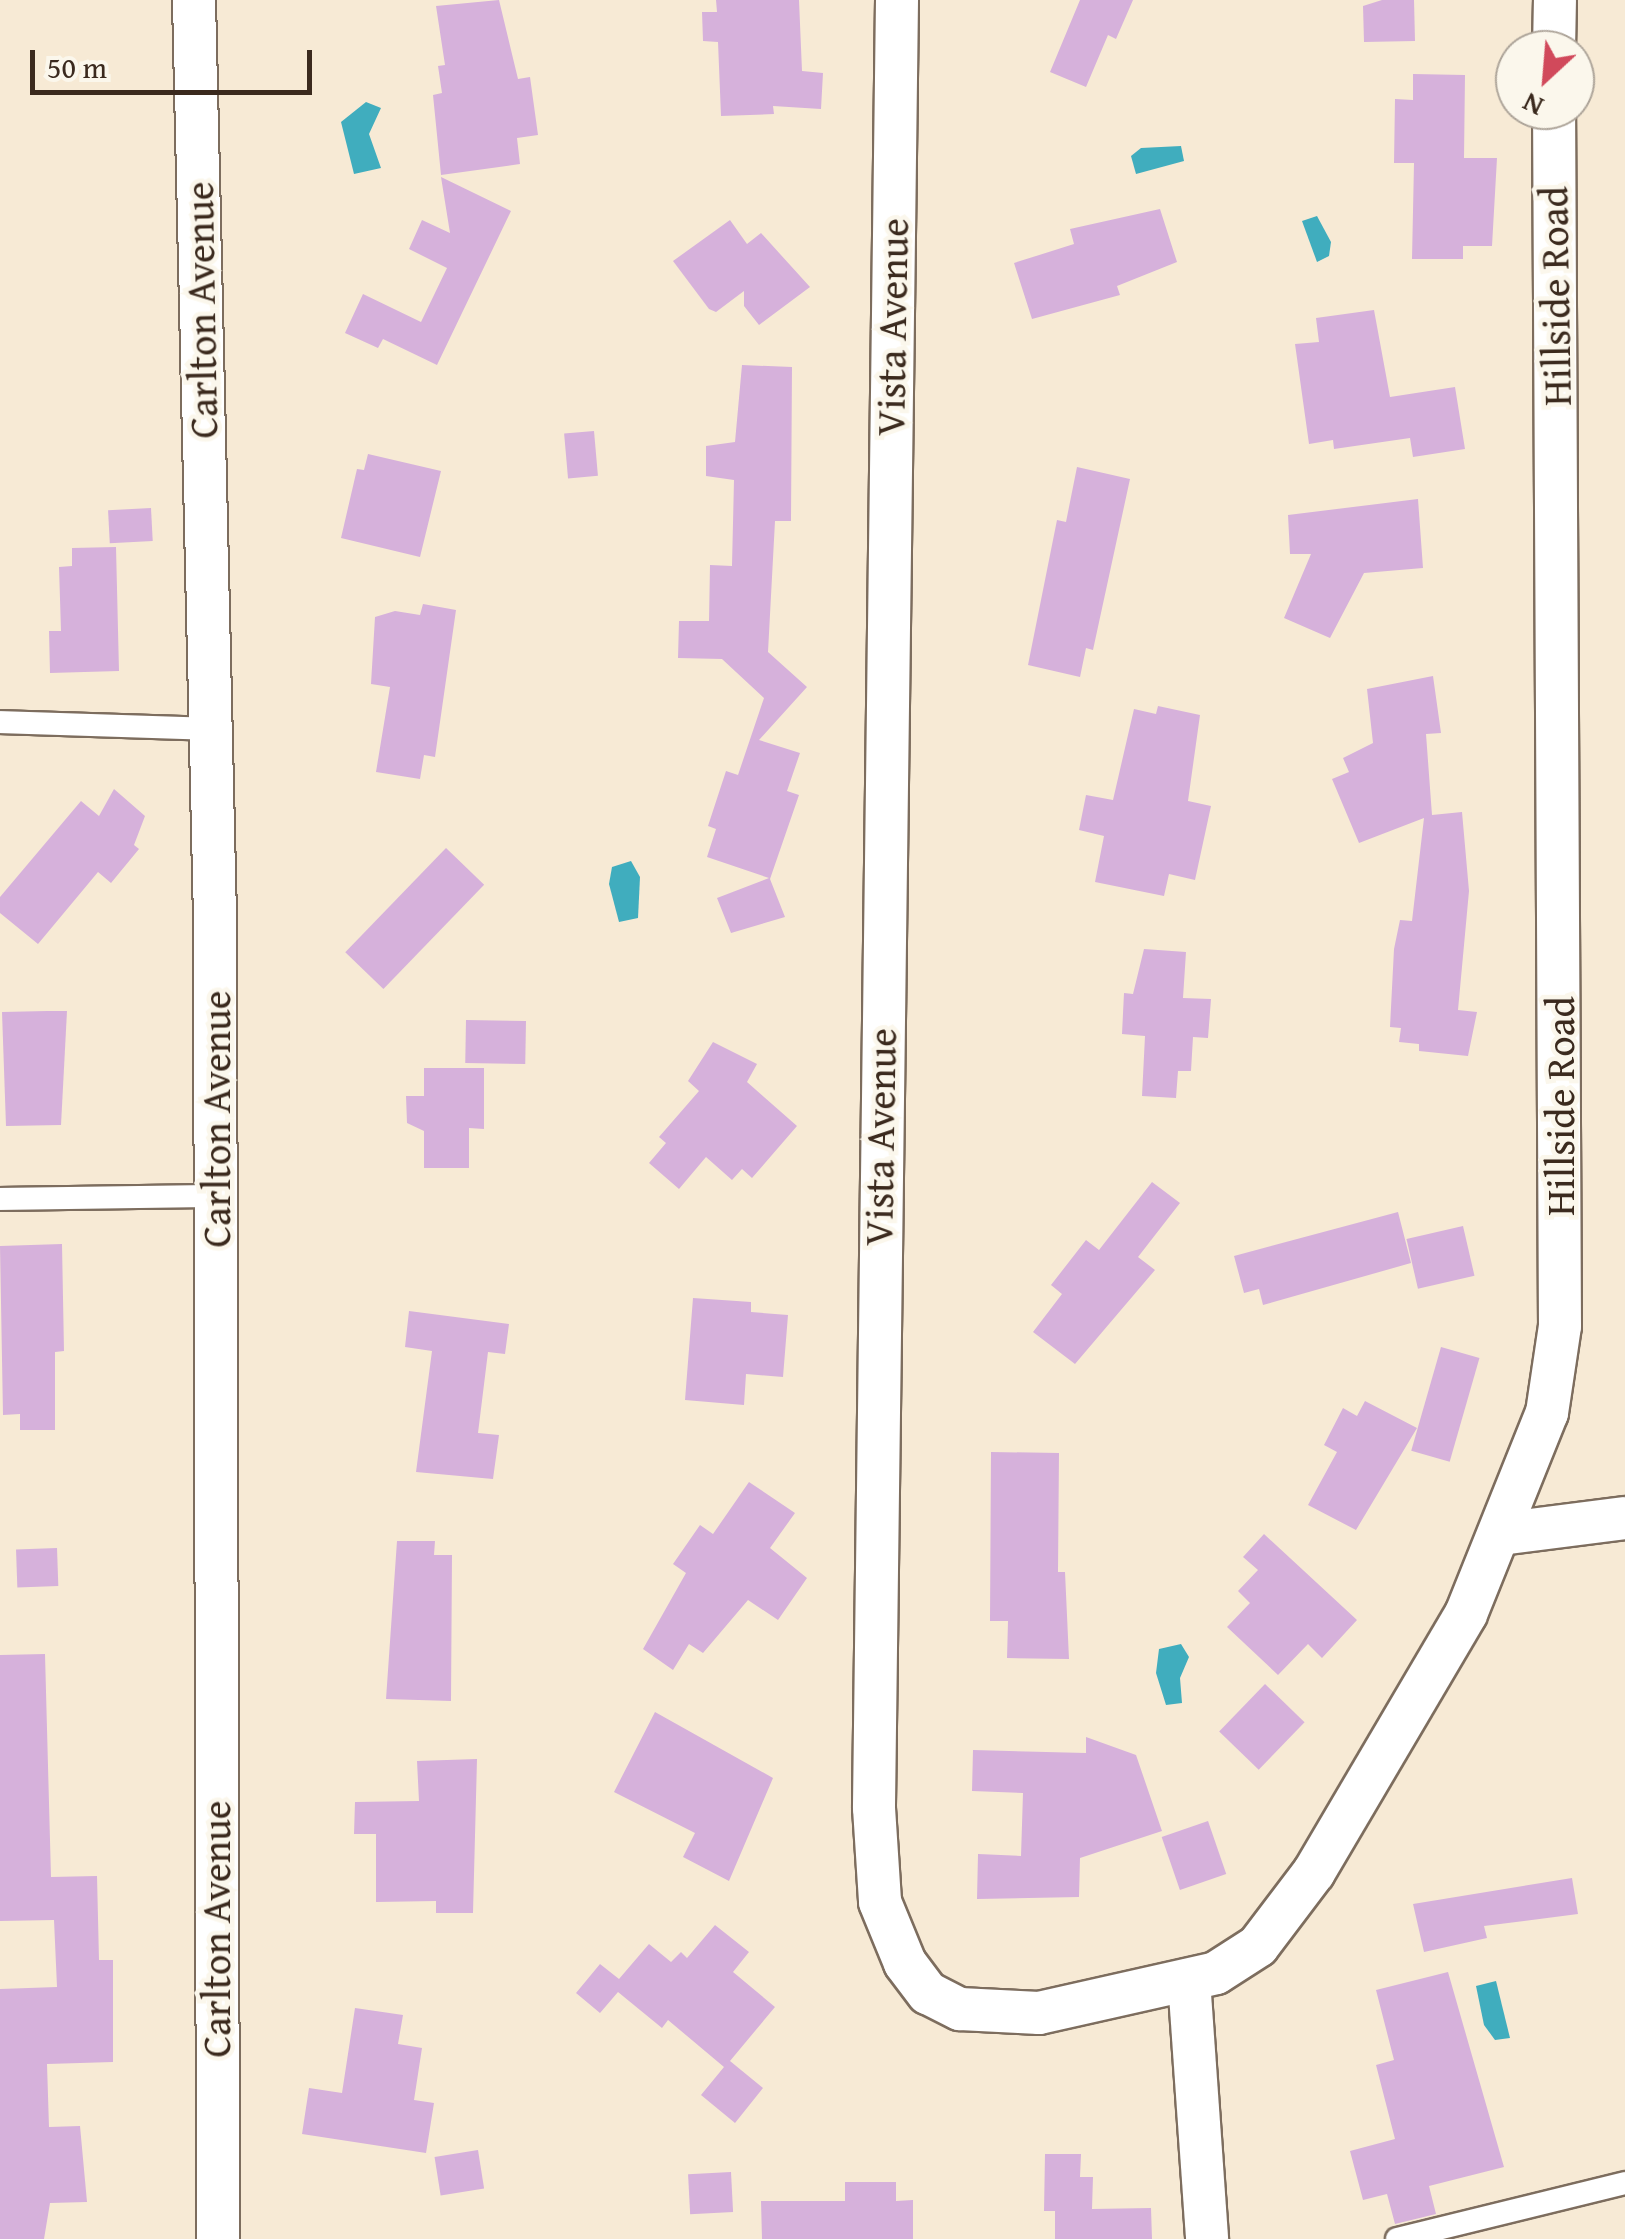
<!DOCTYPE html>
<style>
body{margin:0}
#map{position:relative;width:1625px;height:2239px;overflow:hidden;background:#f7ead5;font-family:"Gentium Book Plus",serif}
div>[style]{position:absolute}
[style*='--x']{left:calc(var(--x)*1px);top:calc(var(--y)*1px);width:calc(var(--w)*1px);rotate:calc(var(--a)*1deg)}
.water>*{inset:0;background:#40adbe}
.building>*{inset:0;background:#d6b1db;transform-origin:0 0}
.roads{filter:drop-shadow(2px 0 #7d6d5e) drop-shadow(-2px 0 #7d6d5e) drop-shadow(0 2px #7d6d5e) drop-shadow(0 -2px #7d6d5e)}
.service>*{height:22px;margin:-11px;padding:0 11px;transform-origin:11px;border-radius:11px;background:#fff}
.minor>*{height:42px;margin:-21px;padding:0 21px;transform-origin:21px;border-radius:21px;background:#fff}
span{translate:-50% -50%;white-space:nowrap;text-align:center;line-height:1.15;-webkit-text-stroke:9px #fbf7ec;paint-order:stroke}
.street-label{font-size:40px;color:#3b2a1e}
.north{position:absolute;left:1495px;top:30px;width:100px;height:100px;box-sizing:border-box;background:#fbf7ec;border:2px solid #aea59a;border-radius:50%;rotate:206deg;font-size:28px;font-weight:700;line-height:40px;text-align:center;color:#3b2a1e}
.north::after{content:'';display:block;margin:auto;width:35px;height:45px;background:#d1495b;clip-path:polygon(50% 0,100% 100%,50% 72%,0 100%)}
.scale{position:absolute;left:30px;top:50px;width:282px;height:45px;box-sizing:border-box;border:5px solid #3b2a1e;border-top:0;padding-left:12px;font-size:30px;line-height:35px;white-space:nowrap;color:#3b2a1e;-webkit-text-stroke:8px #fbf7ec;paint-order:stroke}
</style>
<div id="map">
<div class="water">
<div style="clip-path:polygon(366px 102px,381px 108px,369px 134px,381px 168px,354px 174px,341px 122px)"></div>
<div style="clip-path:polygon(1181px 146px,1184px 161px,1136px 174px,1131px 156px,1141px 148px)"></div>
<div style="clip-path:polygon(1317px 216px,1331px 242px,1329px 256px,1317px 262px,1302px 221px)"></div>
<div style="clip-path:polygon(631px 861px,640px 877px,638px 918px,619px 922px,609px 884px,612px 867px)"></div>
<div style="clip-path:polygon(1181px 1644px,1189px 1657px,1180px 1678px,1182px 1703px,1166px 1705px,1156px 1673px,1159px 1649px)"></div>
<div style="clip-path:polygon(1496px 1981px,1510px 2038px,1495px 2040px,1484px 2025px,1476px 1986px)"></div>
</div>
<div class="building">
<div style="clip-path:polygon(499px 0,518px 79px,530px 77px,538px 135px,517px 138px,520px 164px,441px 175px,433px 95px,442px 93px,438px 66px,445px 65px,436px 6px)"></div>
<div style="clip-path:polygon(716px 0,799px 0,802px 71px,823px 73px,821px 109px,773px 106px,774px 114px,721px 116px,718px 42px,703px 41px,702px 12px,717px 12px)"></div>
<div style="clip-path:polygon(1080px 0,1133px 0,1116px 39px,1108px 35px,1086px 87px,1050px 72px)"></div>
<div style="clip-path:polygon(1382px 0,1414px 0,1415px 41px,1364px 42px,1363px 6px)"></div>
<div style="clip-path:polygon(1413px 74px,1465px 75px,1464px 158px,1497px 158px,1492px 246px,1463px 246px,1463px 259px,1412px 259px,1414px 163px,1394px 163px,1395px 99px,1413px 100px)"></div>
<div style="clip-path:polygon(441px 177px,511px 211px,437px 365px,383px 339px,378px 348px,345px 333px,363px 294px,421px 322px,447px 268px,409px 249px,422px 220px,450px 233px)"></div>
<div style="clip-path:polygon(1160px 209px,1177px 262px,1117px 286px,1120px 295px,1032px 319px,1014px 263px,1074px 244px,1070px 229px)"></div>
<div style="clip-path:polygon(730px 220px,747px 244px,761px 233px,810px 287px,759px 325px,744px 306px,744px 291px,716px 312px,709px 309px,673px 261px)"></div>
<div style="clip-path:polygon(1374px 310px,1390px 397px,1455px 387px,1465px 449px,1413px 457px,1410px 438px,1334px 449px,1333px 440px,1309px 444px,1295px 344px,1319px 342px,1316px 318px)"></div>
<div style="clip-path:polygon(742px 365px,792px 367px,791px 521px,775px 521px,768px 652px,807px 687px,759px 740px,800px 753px,787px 791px,799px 795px,770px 879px,785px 917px,731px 933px,717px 898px,769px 878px,707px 857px,716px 829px,708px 826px,726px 771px,738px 775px,764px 698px,722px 659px,678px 658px,679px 621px,709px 621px,710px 565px,732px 566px,734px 480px,706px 476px,706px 446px,735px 442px)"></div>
<div style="left:594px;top:431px;width:45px;height:30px;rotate:85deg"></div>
<div style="clip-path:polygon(368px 454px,441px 471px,420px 557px,341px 538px,357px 469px,364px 470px)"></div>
<div style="clip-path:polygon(1077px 467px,1130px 479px,1093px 650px,1086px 648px,1080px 677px,1028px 665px,1057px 520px,1066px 522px)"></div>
<div style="clip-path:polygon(1418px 499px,1423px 568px,1364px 573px,1330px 638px,1284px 618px,1311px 554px,1290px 554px,1288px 515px)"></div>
<div style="left:151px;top:508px;width:33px;height:43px;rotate:87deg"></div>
<div style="clip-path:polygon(116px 547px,119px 671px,50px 673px,49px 631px,61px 631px,59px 567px,72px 566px,72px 548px)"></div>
<div style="clip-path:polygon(423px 604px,456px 610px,435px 757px,424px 755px,420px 779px,376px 772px,390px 687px,371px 684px,375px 617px,395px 611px,420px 615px)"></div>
<div style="clip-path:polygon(1433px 676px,1441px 733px,1426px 734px,1432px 815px,1462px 812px,1469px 891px,1458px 1010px,1477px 1012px,1468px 1056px,1419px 1051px,1419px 1044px,1399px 1042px,1401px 1028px,1390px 1027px,1394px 949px,1400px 920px,1412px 921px,1424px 818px,1359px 843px,1332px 779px,1349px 772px,1343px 758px,1373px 743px,1367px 689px)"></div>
<div style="clip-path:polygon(1158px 706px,1200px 715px,1188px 801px,1211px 806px,1195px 880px,1169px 874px,1164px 896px,1095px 882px,1104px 836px,1079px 830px,1086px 795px,1113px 800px,1134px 709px,1156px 714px)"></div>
<div style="clip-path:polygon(114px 789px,145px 816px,134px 845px,139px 849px,111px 883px,98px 872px,38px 944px,0 913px,0 897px,81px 801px,99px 816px)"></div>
<div style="left:446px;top:848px;width:53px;height:145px;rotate:44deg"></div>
<div style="clip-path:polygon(1144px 949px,1186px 952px,1183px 998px,1211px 999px,1208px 1038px,1193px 1037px,1191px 1071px,1178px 1071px,1176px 1098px,1142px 1096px,1145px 1036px,1122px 1034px,1124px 993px,1133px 994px)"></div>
<div style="clip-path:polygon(47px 1011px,67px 1011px,61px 1125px,6px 1126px,2px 1012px)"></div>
<div style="left:466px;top:1020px;width:60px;height:43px;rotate:1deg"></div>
<div style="clip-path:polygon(713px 1042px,757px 1064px,747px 1082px,797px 1126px,752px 1178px,742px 1169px,732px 1180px,706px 1157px,679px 1189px,649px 1163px,666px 1143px,659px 1137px,699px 1091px,688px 1081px)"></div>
<div style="clip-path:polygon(424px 1068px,484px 1068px,484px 1129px,469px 1128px,469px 1168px,424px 1168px,424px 1131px,407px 1123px,406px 1096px,424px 1096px)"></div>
<div style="clip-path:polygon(1152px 1182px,1180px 1203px,1138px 1257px,1155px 1270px,1075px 1364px,1033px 1332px,1062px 1294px,1051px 1285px,1086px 1240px,1099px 1250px)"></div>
<div style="clip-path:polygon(1398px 1212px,1411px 1263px,1263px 1305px,1259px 1289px,1244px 1293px,1234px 1256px)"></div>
<div style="left:1463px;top:1226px;width:51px;height:58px;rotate:77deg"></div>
<div style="clip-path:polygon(62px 1244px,64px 1351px,55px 1352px,55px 1430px,20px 1430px,20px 1414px,3px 1415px,0 1246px)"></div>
<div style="clip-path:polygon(693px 1298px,751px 1302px,751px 1312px,788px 1315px,783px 1377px,746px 1374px,744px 1405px,685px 1400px)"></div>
<div style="clip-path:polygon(409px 1311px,509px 1324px,505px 1354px,488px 1352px,478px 1433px,499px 1435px,493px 1479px,416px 1472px,432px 1351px,405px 1347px)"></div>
<div style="left:1441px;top:1347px;width:40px;height:108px;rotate:16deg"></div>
<div style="clip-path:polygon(1365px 1401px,1417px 1428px,1356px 1530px,1308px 1505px,1337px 1452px,1324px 1445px,1343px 1408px,1357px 1416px)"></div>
<div style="clip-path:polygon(991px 1452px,1059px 1453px,1058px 1572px,1065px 1572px,1069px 1659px,1007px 1658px,1008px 1621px,990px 1621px)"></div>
<div style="clip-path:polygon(749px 1482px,795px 1513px,770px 1548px,807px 1578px,778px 1620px,748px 1600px,703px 1653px,689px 1644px,673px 1670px,643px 1649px,686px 1573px,673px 1564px,700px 1525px,713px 1534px)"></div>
<div style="clip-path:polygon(1264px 1534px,1357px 1620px,1322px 1658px,1308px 1644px,1278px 1675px,1227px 1627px,1250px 1603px,1238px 1591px,1258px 1570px,1243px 1557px)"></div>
<div style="clip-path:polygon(397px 1541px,435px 1541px,434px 1555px,452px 1555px,451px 1701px,386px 1699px)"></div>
<div style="left:57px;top:1548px;width:38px;height:41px;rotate:88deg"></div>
<div style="clip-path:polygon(45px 1654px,51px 1877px,97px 1876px,99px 1960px,113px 1960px,113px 2062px,47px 2064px,49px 2127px,80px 2126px,87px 2202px,50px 2203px,44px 2239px,0 2239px,0 1989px,57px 1987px,54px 1920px,0 1921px,0 1655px)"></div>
<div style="left:1265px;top:1684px;width:55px;height:66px;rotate:44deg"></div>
<div style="clip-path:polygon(655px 1712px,773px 1778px,729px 1881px,683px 1857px,695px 1833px,614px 1792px)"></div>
<div style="clip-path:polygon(1086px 1737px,1136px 1755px,1162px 1831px,1080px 1858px,1079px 1897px,977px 1899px,978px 1854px,1021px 1856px,1023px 1793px,972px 1791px,973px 1750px,1086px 1753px)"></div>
<div style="clip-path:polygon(477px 1759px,473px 1913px,436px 1913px,436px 1901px,376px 1902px,376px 1834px,354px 1834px,355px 1802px,419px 1801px,417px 1761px)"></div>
<div style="left:1208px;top:1821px;width:56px;height:49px;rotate:71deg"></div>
<div style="clip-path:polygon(1572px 1878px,1578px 1914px,1484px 1926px,1487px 1938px,1424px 1952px,1413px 1904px)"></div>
<div style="clip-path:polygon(715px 1925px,749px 1952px,733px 1972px,775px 2007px,730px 2061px,763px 2088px,735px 2123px,701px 2095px,724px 2067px,668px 2020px,662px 2028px,618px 1992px,600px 2013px,576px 1993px,600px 1964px,619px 1979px,649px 1944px,671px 1962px,681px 1952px,687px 1958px)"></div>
<div style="clip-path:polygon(1448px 1972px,1504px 2167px,1429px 2186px,1436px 2214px,1395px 2224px,1387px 2194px,1363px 2200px,1350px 2151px,1395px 2139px,1376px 2065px,1394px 2060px,1376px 1990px)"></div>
<div style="clip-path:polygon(355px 2008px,403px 2015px,398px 2044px,422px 2048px,414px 2100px,434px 2103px,426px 2153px,302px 2134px,309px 2088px,342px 2093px)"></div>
<div style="left:478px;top:2150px;width:39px;height:44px;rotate:81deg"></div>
<div style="clip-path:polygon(1045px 2154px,1081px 2154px,1080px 2177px,1093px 2177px,1092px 2209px,1151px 2208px,1152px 2239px,1055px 2239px,1055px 2211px,1044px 2211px)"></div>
<div style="left:731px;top:2172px;width:40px;height:43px;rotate:87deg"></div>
<div style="clip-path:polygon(845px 2182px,896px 2182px,896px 2201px,913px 2200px,913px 2239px,762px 2239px,761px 2201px,845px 2201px)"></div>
</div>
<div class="roads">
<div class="service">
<div style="--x:0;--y:722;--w:211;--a:1.9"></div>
<div style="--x:0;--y:1199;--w:216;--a:-0.8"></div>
<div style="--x:1397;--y:2239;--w:235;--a:-13.8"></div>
</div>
<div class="minor">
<div style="--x:194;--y:0;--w:919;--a:88.69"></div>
<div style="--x:215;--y:919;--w:1320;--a:89.87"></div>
<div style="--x:897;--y:0;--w:1808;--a:90.73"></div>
<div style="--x:874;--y:1808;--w:94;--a:86.3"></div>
<div style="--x:880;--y:1902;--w:66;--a:67.7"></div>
<div style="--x:905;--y:1963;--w:38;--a:53"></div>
<div style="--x:928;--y:1993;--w:36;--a:27"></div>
<div style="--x:960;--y:2009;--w:79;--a:2.9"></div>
<div style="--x:1039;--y:2013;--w:181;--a:-12.7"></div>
<div style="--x:1216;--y:1973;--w:50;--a:-32.7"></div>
<div style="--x:1258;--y:1946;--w:93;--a:-52.9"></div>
<div style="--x:1314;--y:1872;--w:299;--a:-59.5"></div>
<div style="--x:1466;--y:1614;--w:217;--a:-68.1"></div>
<div style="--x:1547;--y:1413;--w:88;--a:-81.5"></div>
<div style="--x:1560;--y:1326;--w:1216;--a:-90.28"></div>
<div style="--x:1554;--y:50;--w:50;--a:-88.9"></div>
<div style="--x:1500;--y:1534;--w:126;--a:-7.3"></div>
<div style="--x:1189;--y:1980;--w:260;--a:86"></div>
</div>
</div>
<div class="street-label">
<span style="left:1555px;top:296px;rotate:-91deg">Hillside Road</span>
<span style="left:201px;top:310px;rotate:-91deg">Carlton Avenue</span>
<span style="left:892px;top:327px;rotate:-89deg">Vista Avenue</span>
<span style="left:1560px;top:1106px;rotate:-90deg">Hillside Road</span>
<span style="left:216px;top:1119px;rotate:-90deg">Carlton Avenue</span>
<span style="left:880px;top:1137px;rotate:-89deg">Vista Avenue</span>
<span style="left:216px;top:1929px;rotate:-90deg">Carlton Avenue</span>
</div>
<div class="north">N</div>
<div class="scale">50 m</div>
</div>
